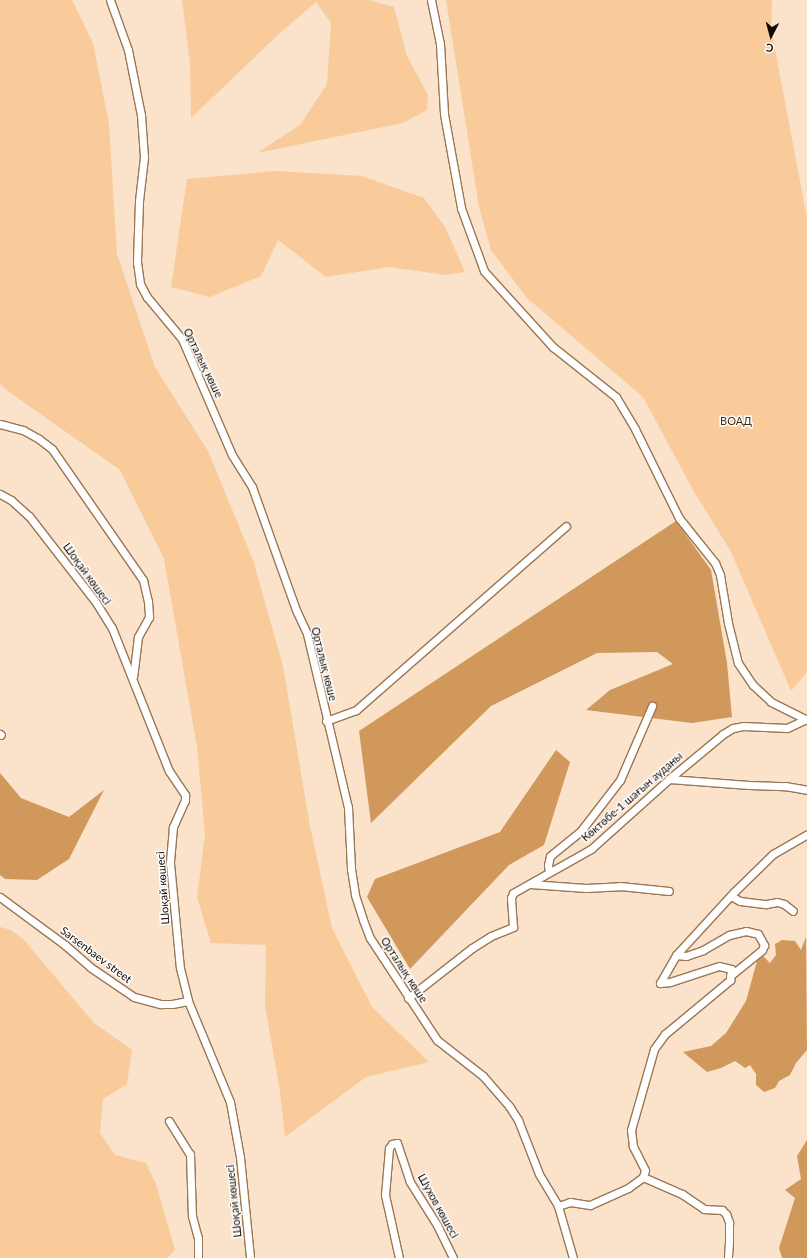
<!DOCTYPE html>
<meta charset="utf-8">
<style>
body{margin:0}
#map{position:relative;width:807px;height:1258px;overflow:hidden;background:#fae2cb;font-family:Lato,sans-serif}
div>[style]{position:absolute}
[style*='--x']{left:calc(var(--x)*1px);top:calc(var(--y)*1px);width:calc(var(--w)*1px);rotate:calc(var(--a)*1deg)}
.green>*{inset:0;background:#f9cb9b}
.forest>*{inset:0;background:#d0985b}
.roads{filter:drop-shadow(1px 0 #9a7752) drop-shadow(-1px 0 #9a7752) drop-shadow(0 1px #9a7752) drop-shadow(0 -1px #9a7752)}
.minor>*{height:7px;margin:-3.5px;padding:0 3.5px;transform-origin:3.5px;border-radius:3.5px;background:#fff}
span{translate:-50% -50%;white-space:nowrap;text-align:center;line-height:1.15;-webkit-text-stroke:3px #fff;paint-order:stroke}
.street-label{font-size:11px;color:#160900}
.park-label{font-size:11px;color:#452d13}
.north{position:absolute;left:751px;top:16px;width:40px;height:40px;-webkit-text-stroke:3px #fff;paint-order:stroke;rotate:186deg;font-size:11px;font-weight:700;line-height:16px;text-align:center;color:#160900}
.north::after{content:'';display:block;margin:auto;width:14px;height:18px;background:#160900;clip-path:polygon(50% 0,100% 100%,50% 72%,0 100%)}
</style>
<div id="map">
<div class="green">
<div style="clip-path:polygon(0 0,72px 0,93px 43px,109px 124px,117px 254px,155px 367px,208px 451px,253px 560px,283px 666px,310px 826px,332px 928px,372px 1007px,429px 1062px,366px 1077px,285px 1137px,280px 1091px,265px 1006px,266px 945px,211px 943px,197px 897px,205px 834px,197px 747px,164px 559px,120px 470px,5px 389px,0 383px)"></div>
<div style="clip-path:polygon(182px 0,369px 0,394px 7px,407px 56px,428px 95px,427px 110px,403px 123px,257px 153px,300px 125px,327px 84px,331px 23px,316px 2px,279px 34px,191px 118px,190px 64px)"></div>
<div style="clip-path:polygon(446px 0,772px 0,771px 28px,807px 218px,807px 672px,791px 691px,731px 552px,693px 490px,643px 397px,527px 298px,491px 250px,479px 207px)"></div>
<div style="clip-path:polygon(275px 171px,362px 176px,424px 198px,445px 227px,465px 272px,446px 275px,389px 267px,326px 277px,278px 240px,261px 276px,210px 297px,171px 287px,187px 179px)"></div>
<div style="clip-path:polygon(0 927px,11px 930px,24px 940px,94px 1023px,132px 1050px,127px 1084px,103px 1099px,100px 1133px,115px 1155px,146px 1163px,156px 1184px,175px 1250px,167px 1258px,0 1258px)"></div>
</div>
<div class="forest">
<div style="clip-path:polygon(676px 521px,711px 570px,727px 663px,732px 717px,692px 723px,586px 710px,610px 690px,673px 664px,657px 652px,597px 653px,491px 706px,371px 823px,359px 731px)"></div>
<div style="clip-path:polygon(556px 750px,570px 762px,544px 845px,509px 865px,410px 969px,367px 897px,375px 879px,500px 832px)"></div>
<div style="clip-path:polygon(0 773px,21px 798px,69px 817px,104px 790px,69px 859px,37px 880px,5px 879px,0 875px)"></div>
<div style="clip-path:polygon(806px 937px,807px 1050px,796px 1063px,790px 1075px,779px 1081px,775px 1088px,764px 1092px,756px 1085px,756px 1074px,750px 1065px,745px 1068px,735px 1061px,721px 1068px,707px 1072px,683px 1052px,711px 1046px,726px 1033px,746px 1001px,757px 961px,763px 956px,770px 963px,776px 955px,775px 944px,782px 940px,795px 941px,801px 950px)"></div>
<div style="clip-path:polygon(807px 1140px,807px 1258px,782px 1258px,779px 1248px,795px 1198px,785px 1190px,801px 1179px,797px 1156px)"></div>
</div>
<div class="roads">
<div class="minor">
<div style="--x:110;--y:0;--w:53;--a:70.2"></div>
<div style="--x:128;--y:50;--w:66;--a:78.7"></div>
<div style="--x:141;--y:115;--w:42;--a:85.9"></div>
<div style="--x:144;--y:157;--w:44;--a:96.5"></div>
<div style="--x:139;--y:201;--w:61;--a:91.9"></div>
<div style="--x:137;--y:262;--w:22;--a:82"></div>
<div style="--x:140;--y:284;--w:15;--a:62"></div>
<div style="--x:147;--y:297;--w:55;--a:50.2"></div>
<div style="--x:182;--y:339;--w:126;--a:66.7"></div>
<div style="--x:232;--y:455;--w:38;--a:58"></div>
<div style="--x:252;--y:487;--w:131;--a:70.3"></div>
<div style="--x:296;--y:610;--w:26;--a:65"></div>
<div style="--x:307;--y:634;--w:178;--a:76.7"></div>
<div style="--x:348;--y:807;--w:62;--a:87.2"></div>
<div style="--x:351;--y:869;--w:26;--a:81"></div>
<div style="--x:355;--y:895;--w:26;--a:72"></div>
<div style="--x:363;--y:920;--w:19;--a:69"></div>
<div style="--x:370;--y:938;--w:122;--a:56.7"></div>
<div style="--x:437;--y:1040;--w:58;--a:38"></div>
<div style="--x:483;--y:1076;--w:40;--a:49"></div>
<div style="--x:509;--y:1106;--w:17;--a:57"></div>
<div style="--x:518;--y:1120;--w:58;--a:68.7"></div>
<div style="--x:539;--y:1174;--w:37;--a:59"></div>
<div style="--x:558;--y:1206;--w:54;--a:73.9"></div>
<div style="--x:431;--y:0;--w:45;--a:78.4"></div>
<div style="--x:440;--y:44;--w:70;--a:86.7"></div>
<div style="--x:444;--y:114;--w:96;--a:79.7"></div>
<div style="--x:461;--y:208;--w:67;--a:69.9"></div>
<div style="--x:484;--y:271;--w:103;--a:47.8"></div>
<div style="--x:553;--y:347;--w:80;--a:38.4"></div>
<div style="--x:616;--y:397;--w:37;--a:59"></div>
<div style="--x:635;--y:429;--w:99;--a:63.7"></div>
<div style="--x:679;--y:518;--w:58;--a:51.3"></div>
<div style="--x:715;--y:563;--w:13;--a:67"></div>
<div style="--x:720;--y:575;--w:49;--a:80.5"></div>
<div style="--x:728;--y:623;--w:41;--a:76"></div>
<div style="--x:738;--y:663;--w:27;--a:56"></div>
<div style="--x:753;--y:685;--w:25;--a:43"></div>
<div style="--x:771;--y:702;--w:40;--a:26.6"></div>
<div style="--x:0;--y:424;--w:24;--a:15"></div>
<div style="--x:23;--y:430;--w:18;--a:29"></div>
<div style="--x:39;--y:439;--w:16;--a:38"></div>
<div style="--x:52;--y:449;--w:160;--a:55.2"></div>
<div style="--x:143;--y:580;--w:22;--a:77"></div>
<div style="--x:148;--y:601;--w:16;--a:86"></div>
<div style="--x:149;--y:617;--w:23;--a:119"></div>
<div style="--x:138;--y:637;--w:39;--a:97"></div>
<div style="--x:0;--y:494;--w:13;--a:29"></div>
<div style="--x:11;--y:500;--w:24;--a:42"></div>
<div style="--x:29;--y:516;--w:108;--a:52.2"></div>
<div style="--x:95;--y:601;--w:32;--a:58"></div>
<div style="--x:112;--y:628;--w:154;--a:68.3"></div>
<div style="--x:169;--y:771;--w:29;--a:56"></div>
<div style="--x:185;--y:795;--w:5;--a:90"></div>
<div style="--x:185;--y:800;--w:30;--a:114"></div>
<div style="--x:173;--y:827;--w:36;--a:95"></div>
<div style="--x:170;--y:863;--w:105;--a:84.6"></div>
<div style="--x:180;--y:968;--w:34;--a:76"></div>
<div style="--x:188;--y:1001;--w:109;--a:67.4"></div>
<div style="--x:230;--y:1102;--w:56;--a:79.7"></div>
<div style="--x:240;--y:1157;--w:101;--a:84.3"></div>
<div style="--x:326;--y:721;--w:32;--a:-20"></div>
<div style="--x:356;--y:710;--w:279;--a:-41.2"></div>
<div style="--x:0;--y:734;--w:1;--a:45"></div>
<div style="--x:669;--y:779;--w:80;--a:4.3"></div>
<div style="--x:749;--y:785;--w:36;--a:2"></div>
<div style="--x:785;--y:786;--w:22;--a:10"></div>
<div style="--x:549;--y:872;--w:7;--a:-98"></div>
<div style="--x:548;--y:865;--w:9;--a:-77"></div>
<div style="--x:550;--y:856;--w:38;--a:-39"></div>
<div style="--x:580;--y:832;--w:66;--a:-52.4"></div>
<div style="--x:620;--y:780;--w:81;--a:-66.6"></div>
<div style="--x:530;--y:884;--w:56;--a:4.1"></div>
<div style="--x:586;--y:888;--w:34;--a:-3"></div>
<div style="--x:620;--y:886;--w:49;--a:5.8"></div>
<div style="--x:731;--y:896;--w:10;--a:29"></div>
<div style="--x:740;--y:901;--w:26;--a:7"></div>
<div style="--x:766;--y:904;--w:11;--a:-10"></div>
<div style="--x:777;--y:902;--w:7;--a:16"></div>
<div style="--x:784;--y:904;--w:11;--a:38"></div>
<div style="--x:0;--y:897;--w:81;--a:36.4"></div>
<div style="--x:65;--y:945;--w:33;--a:41"></div>
<div style="--x:90;--y:967;--w:53;--a:34.3"></div>
<div style="--x:134;--y:997;--w:28;--a:15"></div>
<div style="--x:161;--y:1004;--w:11;--a:0"></div>
<div style="--x:172;--y:1004;--w:16;--a:-11"></div>
<div style="--x:676;--y:955;--w:10;--a:6"></div>
<div style="--x:686;--y:956;--w:18;--a:-19"></div>
<div style="--x:703;--y:950;--w:30;--a:-30"></div>
<div style="--x:729;--y:935;--w:17;--a:-13"></div>
<div style="--x:746;--y:931;--w:12;--a:14"></div>
<div style="--x:758;--y:934;--w:13;--a:61"></div>
<div style="--x:764;--y:945;--w:5;--a:112"></div>
<div style="--x:762;--y:950;--w:41;--a:140.9"></div>
<div style="--x:408;--y:998;--w:81;--a:-38"></div>
<div style="--x:472;--y:948;--w:22;--a:-32"></div>
<div style="--x:491;--y:936;--w:24;--a:-22"></div>
<div style="--x:513;--y:927;--w:29;--a:-94"></div>
<div style="--x:511;--y:898;--w:5;--a:-68"></div>
<div style="--x:513;--y:893;--w:90;--a:-29.4"></div>
<div style="--x:591;--y:849;--w:105;--a:-41.9"></div>
<div style="--x:669;--y:779;--w:70;--a:-39.8"></div>
<div style="--x:723;--y:734;--w:12;--a:-31"></div>
<div style="--x:733;--y:728;--w:10;--a:-11"></div>
<div style="--x:743;--y:726;--w:44;--a:2.6"></div>
<div style="--x:787;--y:728;--w:21;--a:-25"></div>
<div style="--x:169;--y:1121;--w:39;--a:58"></div>
<div style="--x:190;--y:1154;--w:62;--a:88.2"></div>
<div style="--x:192;--y:1216;--w:23;--a:75"></div>
<div style="--x:198;--y:1238;--w:20;--a:90"></div>
<div style="--x:643;--y:1177;--w:43;--a:23.6"></div>
<div style="--x:682;--y:1194;--w:27;--a:34"></div>
<div style="--x:704;--y:1209;--w:18;--a:3"></div>
<div style="--x:722;--y:1210;--w:6;--a:45"></div>
<div style="--x:726;--y:1214;--w:9;--a:69"></div>
<div style="--x:729;--y:1222;--w:20;--a:90"></div>
<div style="--x:729;--y:1242;--w:16;--a:94"></div>
<div style="--x:558;--y:1206;--w:13;--a:-18"></div>
<div style="--x:570;--y:1202;--w:20;--a:9"></div>
<div style="--x:590;--y:1205;--w:42;--a:-24.1"></div>
<div style="--x:628;--y:1188;--w:19;--a:-36"></div>
<div style="--x:643;--y:1177;--w:7;--a:-74"></div>
<div style="--x:645;--y:1170;--w:27;--a:-117"></div>
<div style="--x:633;--y:1146;--w:16;--a:-97"></div>
<div style="--x:631;--y:1130;--w:84;--a:-74.1"></div>
<div style="--x:654;--y:1049;--w:19;--a:-54"></div>
<div style="--x:665;--y:1034;--w:85;--a:-39.7"></div>
<div style="--x:730;--y:980;--w:11;--a:-85"></div>
<div style="--x:731;--y:969;--w:12;--a:-166"></div>
<div style="--x:719;--y:966;--w:52;--a:161.9"></div>
<div style="--x:670;--y:982;--w:10;--a:174"></div>
<div style="--x:660;--y:983;--w:32;--a:-60"></div>
<div style="--x:676;--y:955;--w:86;--a:-47.4"></div>
<div style="--x:734;--y:892;--w:54;--a:-44.3"></div>
<div style="--x:773;--y:854;--w:39;--a:-30"></div>
<div style="--x:399;--y:1258;--w:65;--a:-102.5"></div>
<div style="--x:385;--y:1195;--w:47;--a:-85.1"></div>
<div style="--x:389;--y:1148;--w:5;--a:-53"></div>
<div style="--x:392;--y:1144;--w:5;--a:-11"></div>
<div style="--x:397;--y:1143;--w:41;--a:71.6"></div>
<div style="--x:410;--y:1182;--w:51;--a:57.9"></div>
<div style="--x:437;--y:1225;--w:37;--a:64"></div>
</div>
</div>
<div class="street-label">
<span style="left:203px;top:363px;rotate:64deg">Орталық көше</span>
<span style="left:87px;top:574px;rotate:54deg">Шоқай көшесі</span>
<span style="left:324px;top:664px;rotate:76deg">Орталық көше</span>
<span style="left:632px;top:797px;rotate:-41deg">Көктөбе-1 шағын ауданы</span>
<span style="left:163px;top:888px;rotate:-94deg">Шоқай көшесі</span>
<span style="left:96px;top:955px;rotate:37deg">Sarsenbaev street</span>
<span style="left:404px;top:970px;rotate:57deg">Орталық көше</span>
<span style="left:234px;top:1201px;rotate:-96deg">Шоқай көшесі</span>
<span style="left:438px;top:1206px;rotate:61deg">Шухов көшесі</span>
</div>
<div class="park-label">
<span style="left:736px;top:421px">ВОАД</span>
</div>
<div class="north">С</div>
</div>
